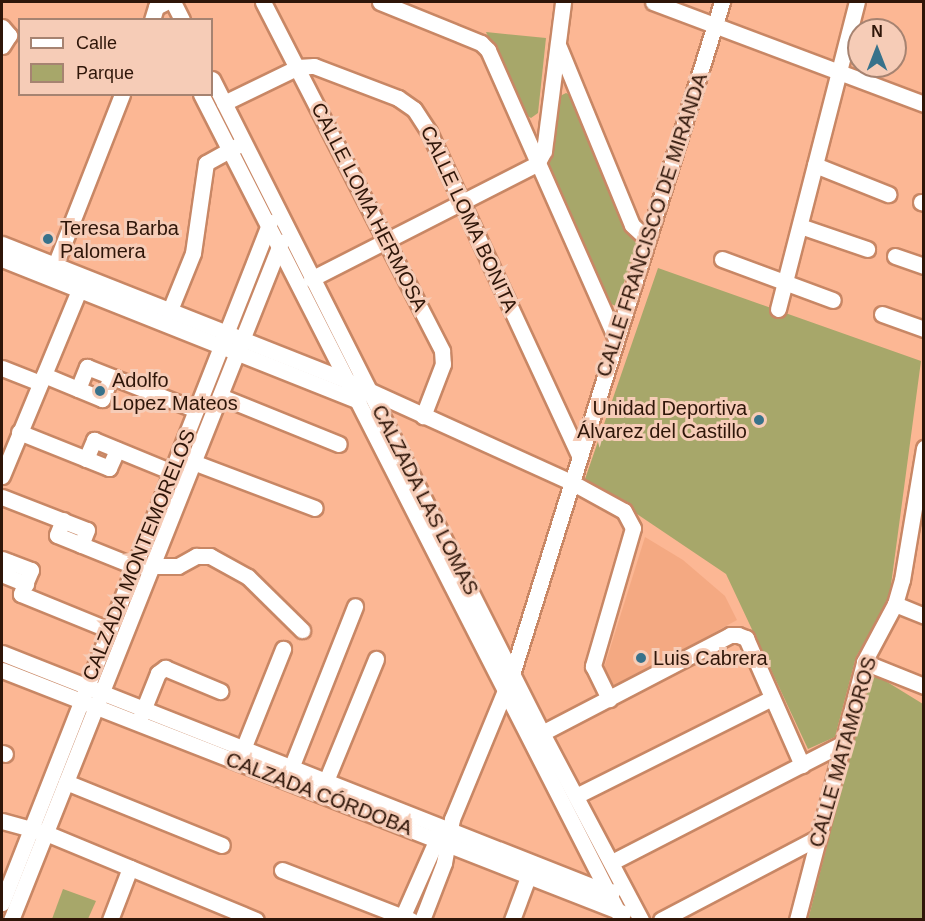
<!DOCTYPE html>
<meta charset="utf-8">
<style>
body{margin:0}
#map{position:relative;width:925px;height:921px;overflow:hidden;background:#fcb794;font-family:Helvetica,sans-serif}
div>[style]{position:absolute}
[style*='--x']{left:calc(var(--x)*1px);top:calc(var(--y)*1px);width:calc(var(--w)*1px);rotate:calc(var(--a)*1deg)}
.built>*{inset:0;background:#f4a982}
.green>*{inset:0;background:#a7a76a}
.roads{filter:drop-shadow(2px 0 #c88765) drop-shadow(-2px 0 #c88765) drop-shadow(0 2px #c88765) drop-shadow(0 -2px #c88765)}
.minor>*{height:15px;margin:-7.5px;padding:0 7.5px;transform-origin:7.5px;border-radius:7.5px;background:#fff}
.dots>*{width:16px;height:16px;translate:-50% -50%;box-sizing:border-box;border:3px solid #f6ccb7;border-radius:50%}
span{translate:-50% -50%;white-space:nowrap;text-align:center;line-height:1.15;-webkit-text-stroke:6px #f6ccb7;paint-order:stroke}
.street-label{font-size:20px;color:#2f1609}
.poi-label{font-size:20px;color:#2f1609}
.left{translate:0 -50%;text-align:left}
.right{translate:-100% -50%;text-align:right}
.frame{position:absolute;inset:0;border:3px solid #2f1609;pointer-events:none}
.legend{position:absolute;left:18px;top:18px;width:195px;height:78px;box-sizing:border-box;background:#f6ccb7;border:2px solid #a68371;margin:0;padding:8px 10px;list-style:none;font-size:18px;color:#2f1609}
.legend li{display:flex;align-items:center;gap:12px;height:30px}
.legend b{width:30px;border:2px solid #a68371}
.north{position:absolute;left:847px;top:18px;width:60px;height:60px;box-sizing:border-box;background:#f6ccb7;border:2px solid #a68371;border-radius:50%;rotate:0deg;font-size:16px;font-weight:700;line-height:24px;text-align:center;color:#2f1609}
.north::after{content:'';display:block;margin:auto;width:21px;height:27px;background:#38728b;clip-path:polygon(50% 0,100% 100%,50% 72%,0 100%)}
</style>
<div id="map">
<div class="built">
<div style="clip-path:polygon(645px 537px,683px 560px,725px 596px,737px 620px,615px 687px,604px 668px)"></div>
</div>
<div class="green">
<div style="clip-path:polygon(486px 32px,546px 38px,538px 113px,531px 118px,524px 114px)"></div>
<div style="clip-path:polygon(566px 93px,575px 97px,626px 233px,639px 239px,616px 306px,603px 301px,545px 165px,551px 151px,560px 96px)"></div>
<div style="clip-path:polygon(658px 268px,921px 361px,889px 600px,856px 657px,835px 737px,808px 749px,726px 574px,585px 479px)"></div>
<div style="clip-path:polygon(871px 672px,923px 704px,923px 919px,808px 920px)"></div>
<div style="clip-path:polygon(63px 889px,96px 901px,88px 919px,52px 919px)"></div>
</div>
<div class="roads">
<div class="minor">
<div style="--x:173;--y:2;--w:20;--a:63"></div>
<div style="--x:263;--y:2;--w:392;--a:62.8"></div>
<div style="--x:442;--y:351;--w:13;--a:86"></div>
<div style="--x:443;--y:364;--w:56;--a:111"></div>
<div style="--x:380;--y:2;--w:109;--a:22.1"></div>
<div style="--x:481;--y:43;--w:10;--a:45"></div>
<div style="--x:488;--y:50;--w:316;--a:66.1"></div>
<div style="--x:653;--y:2;--w:290;--a:20.6"></div>
<div style="--x:152;--y:20;--w:14;--a:-73"></div>
<div style="--x:156;--y:7;--w:11;--a:-27"></div>
<div style="--x:2;--y:27;--w:11;--a:49"></div>
<div style="--x:9;--y:35;--w:13;--a:122"></div>
<div style="--x:559;--y:47;--w:192;--a:67.7"></div>
<div style="--x:632;--y:225;--w:21;--a:43"></div>
<div style="--x:212;--y:79;--w:733;--a:63.23"></div>
<div style="--x:542;--y:733;--w:212;--a:62.1"></div>
<div style="--x:201;--y:94;--w:927;--a:62.99"></div>
<div style="--x:224;--y:103;--w:82;--a:-25.9"></div>
<div style="--x:298;--y:67;--w:16;--a:-4"></div>
<div style="--x:314;--y:66;--w:90;--a:20.9"></div>
<div style="--x:398;--y:98;--w:19;--a:35"></div>
<div style="--x:414;--y:109;--w:27;--a:57"></div>
<div style="--x:429;--y:132;--w:354;--a:65.1"></div>
<div style="--x:815;--y:165;--w:79;--a:21.7"></div>
<div style="--x:921;--y:202;--w:3;--a:18"></div>
<div style="--x:800;--y:226;--w:71;--a:18.9"></div>
<div style="--x:2;--y:244;--w:370;--a:21.6"></div>
<div style="--x:346;--y:380;--w:247;--a:24.4"></div>
<div style="--x:571;--y:482;--w:60;--a:28.7"></div>
<div style="--x:624;--y:511;--w:19;--a:62"></div>
<div style="--x:633;--y:528;--w:144;--a:106.2"></div>
<div style="--x:593;--y:666;--w:37;--a:64"></div>
<div style="--x:895;--y:256;--w:31;--a:19"></div>
<div style="--x:2;--y:259;--w:384;--a:21.7"></div>
<div style="--x:722;--y:259;--w:118;--a:20.3"></div>
<div style="--x:52;--y:273;--w:192;--a:-68.6"></div>
<div style="--x:311;--y:279;--w:254;--a:-27"></div>
<div style="--x:537;--y:164;--w:15;--a:-62"></div>
<div style="--x:544;--y:151;--w:150;--a:-82.7"></div>
<div style="--x:778;--y:309;--w:317;--a:-75.6"></div>
<div style="--x:170;--y:310;--w:61;--a:-68"></div>
<div style="--x:193;--y:253;--w:91;--a:-81.8"></div>
<div style="--x:206;--y:163;--w:38;--a:-29"></div>
<div style="--x:882;--y:314;--w:45;--a:19.7"></div>
<div style="--x:2;--y:368;--w:41;--a:21.5"></div>
<div style="--x:44;--y:375;--w:63;--a:22.5"></div>
<div style="--x:102;--y:399;--w:24;--a:-68"></div>
<div style="--x:78;--y:389;--w:24;--a:-68"></div>
<div style="--x:87;--y:367;--w:117;--a:21.5"></div>
<div style="--x:220;--y:396;--w:128;--a:22"></div>
<div style="--x:19;--y:432;--w:97;--a:21.8"></div>
<div style="--x:109;--y:468;--w:20;--a:-66"></div>
<div style="--x:86;--y:459;--w:21;--a:-67"></div>
<div style="--x:94;--y:440;--w:84;--a:22.3"></div>
<div style="--x:193;--y:462;--w:130;--a:20.7"></div>
<div style="--x:2;--y:476;--w:201;--a:-67.5"></div>
<div style="--x:2;--y:497;--w:91;--a:21.2"></div>
<div style="--x:87;--y:530;--w:16;--a:112"></div>
<div style="--x:63;--y:520;--w:16;--a:112"></div>
<div style="--x:57;--y:535;--w:83;--a:21.9"></div>
<div style="--x:134;--y:566;--w:44;--a:0"></div>
<div style="--x:178;--y:566;--w:21;--a:-29"></div>
<div style="--x:196;--y:556;--w:14;--a:0"></div>
<div style="--x:210;--y:556;--w:43;--a:28.9"></div>
<div style="--x:248;--y:577;--w:76;--a:44.5"></div>
<div style="--x:2;--y:559;--w:31;--a:21"></div>
<div style="--x:31;--y:570;--w:26;--a:113"></div>
<div style="--x:21;--y:594;--w:95;--a:22.2"></div>
<div style="--x:9;--y:562;--w:14;--a:111"></div>
<div style="--x:4;--y:575;--w:24;--a:22"></div>
<div style="--x:895;--y:604;--w:31;--a:22"></div>
<div style="--x:2;--y:653;--w:653;--a:21.57"></div>
<div style="--x:609;--y:893;--w:4;--a:-27"></div>
<div style="--x:864;--y:662;--w:65;--a:21.8"></div>
<div style="--x:2;--y:670;--w:667;--a:21.37"></div>
<div style="--x:140;--y:718;--w:48;--a:-68.2"></div>
<div style="--x:158;--y:673;--w:9;--a:-36"></div>
<div style="--x:165;--y:668;--w:60;--a:22.7"></div>
<div style="--x:542;--y:733;--w:212;--a:-27.5"></div>
<div style="--x:730;--y:635;--w:8;--a:0"></div>
<div style="--x:738;--y:635;--w:9;--a:21"></div>
<div style="--x:746;--y:638;--w:139;--a:66.2"></div>
<div style="--x:243;--y:749;--w:108;--a:-68.2"></div>
<div style="--x:2;--y:753;--w:3;--a:18"></div>
<div style="--x:291;--y:768;--w:174;--a:-68.4"></div>
<div style="--x:326;--y:781;--w:132;--a:-67.7"></div>
<div style="--x:66;--y:782;--w:168;--a:22"></div>
<div style="--x:576;--y:796;--w:219;--a:-26.6"></div>
<div style="--x:2;--y:821;--w:46;--a:15.3"></div>
<div style="--x:46;--y:833;--w:227;--a:22.5"></div>
<div style="--x:612;--y:862;--w:259;--a:-27.2"></div>
<div style="--x:282;--y:870;--w:138;--a:21.2"></div>
<div style="--x:2;--y:903;--w:732;--a:-68.52"></div>
<div style="--x:11;--y:920;--w:730;--a:-68.29"></div>
<div style="--x:110;--y:920;--w:56;--a:-69"></div>
<div style="--x:401;--y:920;--w:96;--a:-66.1"></div>
<div style="--x:422;--y:920;--w:61;--a:-68.9"></div>
<div style="--x:444;--y:863;--w:45;--a:-79.7"></div>
<div style="--x:452;--y:819;--w:160;--a:-67.6"></div>
<div style="--x:513;--y:671;--w:701;--a:-72.65"></div>
<div style="--x:512;--y:920;--w:54;--a:-69.6"></div>
<div style="--x:661;--y:920;--w:178;--a:-27.7"></div>
<div style="--x:797;--y:920;--w:267;--a:-75.4"></div>
<div style="--x:864;--y:662;--w:66;--a:-61.9"></div>
<div style="--x:895;--y:604;--w:25;--a:-74"></div>
<div style="--x:902;--y:580;--w:134;--a:-80.5"></div>
</div>
</div>
<div class="dots">
<div style="left:48px;top:239px;background:#38728b"></div>
<div style="left:100px;top:391px;background:#38728b"></div>
<div style="left:759px;top:420px;background:#38728b"></div>
<div style="left:641px;top:658px;background:#38728b"></div>
</div>
<div class="street-label">
<span style="left:369px;top:207px;rotate:63deg">CALLE LOMA HERMOSA</span>
<span style="left:469px;top:219px;rotate:65deg">CALLE LOMA BONITA</span>
<span style="left:652px;top:225px;rotate:-72deg">CALLE FRANCISCO DE MIRANDA</span>
<span style="left:425px;top:500px;rotate:63deg">CALZADA LAS LOMAS</span>
<span style="left:139px;top:555px;rotate:-68deg">CALZADA MONTEMORELOS</span>
<span style="left:843px;top:752px;rotate:-74deg">CALLE MATAMOROS</span>
<span style="left:319px;top:794px;rotate:21deg">CALZADA CÓRDOBA</span>
</div>
<div class="poi-label">
<span class="left" style="left:60px;top:240px">Teresa Barba<br>Palomera</span>
<span class="left" style="left:112px;top:392px">Adolfo<br>Lopez Mateos</span>
<span class="right" style="left:747px;top:420px">Unidad Deportiva<br>Álvarez del Castillo</span>
<span class="left" style="left:653px;top:658px">Luis Cabrera</span>
</div>
<div class="frame"></div>
<ul class="legend">
<li><b style="height:8px;background:#fff"></b>Calle</li>
<li><b style="height:16px;background:#a7a76a"></b>Parque</li>
</ul>
<div class="north">N</div>
</div>
